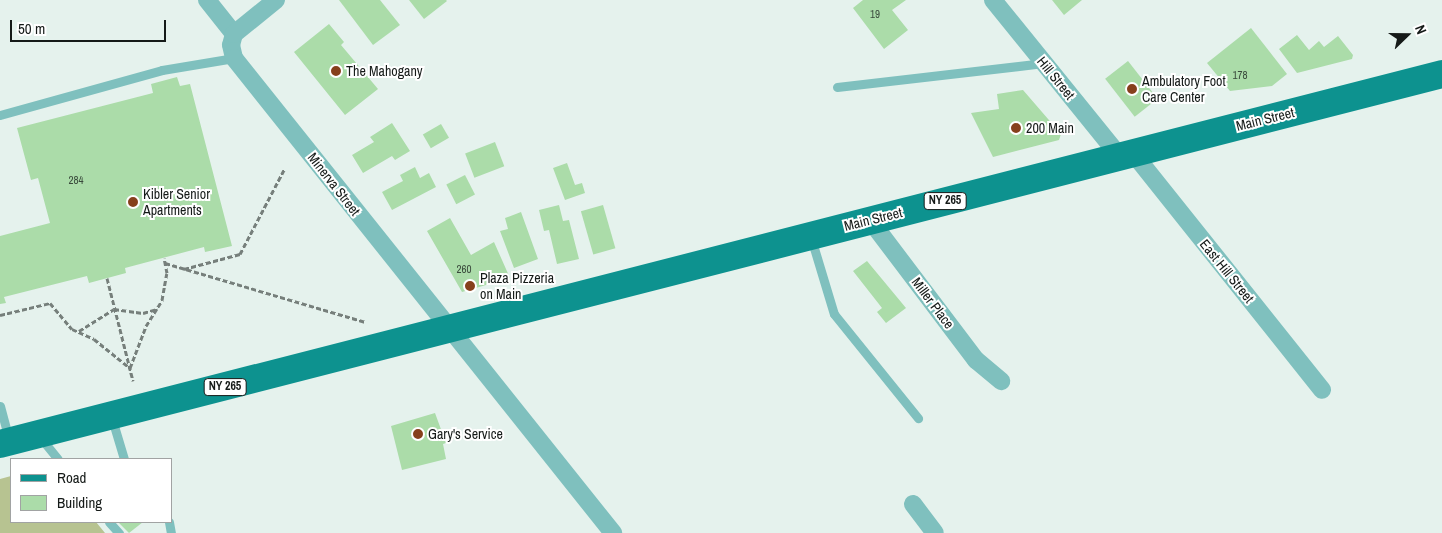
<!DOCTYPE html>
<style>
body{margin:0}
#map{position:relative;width:1442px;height:533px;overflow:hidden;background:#e5f2ed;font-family:"Archivo Narrow",sans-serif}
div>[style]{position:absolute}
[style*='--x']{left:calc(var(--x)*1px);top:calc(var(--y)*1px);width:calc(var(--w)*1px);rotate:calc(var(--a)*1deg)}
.green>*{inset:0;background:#b7c391}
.building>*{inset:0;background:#abdca9;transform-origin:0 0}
.path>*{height:3px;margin-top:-1.5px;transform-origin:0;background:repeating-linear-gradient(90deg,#767f7b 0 5px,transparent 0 7.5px)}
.service>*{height:9px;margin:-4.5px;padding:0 4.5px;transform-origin:4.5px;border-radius:4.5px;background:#7fc0be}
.minor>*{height:18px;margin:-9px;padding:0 9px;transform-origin:9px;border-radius:9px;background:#7fc0be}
.primary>*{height:28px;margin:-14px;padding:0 14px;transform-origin:14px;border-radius:14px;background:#0d928f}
.dots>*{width:14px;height:14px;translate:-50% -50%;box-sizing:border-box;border:2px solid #fff;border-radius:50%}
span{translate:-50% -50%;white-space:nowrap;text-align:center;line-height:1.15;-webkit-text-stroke:4px #fff;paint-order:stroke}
.number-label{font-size:11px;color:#3a4a3c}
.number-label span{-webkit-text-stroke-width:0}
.shield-label span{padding:1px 4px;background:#fff;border:1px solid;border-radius:4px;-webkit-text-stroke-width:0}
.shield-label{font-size:12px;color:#151a18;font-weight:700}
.poi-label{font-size:14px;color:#151a18}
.left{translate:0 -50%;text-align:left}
.street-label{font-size:14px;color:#151a18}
.legend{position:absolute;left:10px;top:458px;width:162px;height:65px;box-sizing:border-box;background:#fff;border:1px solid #a1a3a3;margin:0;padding:6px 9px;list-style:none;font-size:15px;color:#151a18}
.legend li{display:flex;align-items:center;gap:10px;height:25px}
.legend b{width:25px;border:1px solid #a1a3a3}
.north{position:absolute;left:1382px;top:10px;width:50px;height:50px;-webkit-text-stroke:4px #fff;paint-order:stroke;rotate:68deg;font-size:14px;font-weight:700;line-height:20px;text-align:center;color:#151a18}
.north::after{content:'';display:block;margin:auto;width:18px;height:22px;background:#151a18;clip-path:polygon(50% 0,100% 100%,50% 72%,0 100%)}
.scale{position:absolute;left:10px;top:20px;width:156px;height:22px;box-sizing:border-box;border:2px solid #151a18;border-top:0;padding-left:6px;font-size:15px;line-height:18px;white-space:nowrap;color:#151a18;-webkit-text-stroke:4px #fff;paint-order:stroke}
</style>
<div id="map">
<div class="green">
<div style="clip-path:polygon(11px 476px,11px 522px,96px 522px,105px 533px,0 533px,0 479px)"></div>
</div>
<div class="building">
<div style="clip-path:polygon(339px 0,380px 0,400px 25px,373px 45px)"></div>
<div style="clip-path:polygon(409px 0,446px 0,447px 1px,424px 19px)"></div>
<div style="clip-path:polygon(863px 0,906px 0,892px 10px,908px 30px,884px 49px,853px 8px)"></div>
<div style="clip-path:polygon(1052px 0,1082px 0,1064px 15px)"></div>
<div style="clip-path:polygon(329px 24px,344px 42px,341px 45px,378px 89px,345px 115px,294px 52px)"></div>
<div style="clip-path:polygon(1251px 28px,1287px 74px,1272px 86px,1230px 91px,1207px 63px)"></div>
<div style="clip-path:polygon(1297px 35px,1309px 50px,1319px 41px,1324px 47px,1338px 36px,1353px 55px,1352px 59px,1297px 73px,1279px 49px)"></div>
<div style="left:1128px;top:61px;width:48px;height:29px;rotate:52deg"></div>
<div style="clip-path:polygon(177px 77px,180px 86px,190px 84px,232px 246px,205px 252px,204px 247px,125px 268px,126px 273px,89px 283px,87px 276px,4px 297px,6px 303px,0 304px,0 236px,50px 223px,38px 178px,31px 180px,17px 128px,153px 93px,151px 84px)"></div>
<div style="clip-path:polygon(1023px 90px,1061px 134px,1059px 140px,993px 157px,971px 113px,999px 109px,997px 94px)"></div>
<div style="clip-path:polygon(392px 123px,410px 151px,395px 160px,392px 156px,363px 173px,352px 155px,374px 142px,370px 137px)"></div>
<div style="left:441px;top:124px;width:16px;height:21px;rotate:60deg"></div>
<div style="left:495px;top:142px;width:26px;height:32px;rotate:69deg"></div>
<div style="clip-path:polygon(567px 163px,575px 185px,582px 183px,585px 193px,565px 200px,553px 168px)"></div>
<div style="clip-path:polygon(415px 167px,420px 178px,429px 173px,436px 187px,392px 210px,382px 192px,403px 181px,400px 175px)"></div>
<div style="left:465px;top:175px;width:22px;height:21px;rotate:63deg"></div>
<div style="clip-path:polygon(559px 205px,563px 221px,569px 220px,579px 259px,557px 264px,549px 230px,544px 231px,539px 210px)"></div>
<div style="left:603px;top:205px;width:45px;height:23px;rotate:74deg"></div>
<div style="clip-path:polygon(521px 212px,538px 259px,514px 268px,500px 231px,508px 229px,505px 218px)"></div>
<div style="clip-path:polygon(450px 218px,471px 255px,494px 242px,510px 278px,462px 292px,427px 231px)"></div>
<div style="clip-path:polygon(867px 261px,906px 308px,886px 323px,877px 312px,882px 308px,853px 271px)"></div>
<div style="clip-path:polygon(435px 413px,446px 443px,443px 444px,446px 459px,402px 470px,391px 426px)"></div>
<div style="clip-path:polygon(118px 522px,143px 522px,129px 533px)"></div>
</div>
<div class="path">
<div style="--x:165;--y:263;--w:209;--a:16.4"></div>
<div style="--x:184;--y:269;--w:58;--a:-15"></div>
<div style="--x:240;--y:254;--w:97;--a:-62.4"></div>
<div style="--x:107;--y:278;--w:106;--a:75.8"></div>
<div style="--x:0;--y:315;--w:51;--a:-13.5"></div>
<div style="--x:50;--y:303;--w:34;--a:50"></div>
<div style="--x:72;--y:329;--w:24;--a:24"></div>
<div style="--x:94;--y:339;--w:46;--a:38.9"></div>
<div style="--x:130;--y:368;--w:45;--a:-69.1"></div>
<div style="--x:146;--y:326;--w:31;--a:-58"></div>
<div style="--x:162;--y:300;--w:27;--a:-80"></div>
<div style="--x:167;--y:273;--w:15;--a:-101"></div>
<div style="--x:79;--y:331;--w:41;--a:-32.2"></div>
<div style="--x:114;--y:309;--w:29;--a:8"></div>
<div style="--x:143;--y:313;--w:15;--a:-16"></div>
</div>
<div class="service">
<div style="--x:837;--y:87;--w:208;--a:-6.6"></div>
<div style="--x:0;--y:115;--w:168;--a:-15.5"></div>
<div style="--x:162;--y:70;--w:73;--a:-9.5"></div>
<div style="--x:811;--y:238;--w:79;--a:73.2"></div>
<div style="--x:834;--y:314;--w:134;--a:51.1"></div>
<div style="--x:0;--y:406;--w:34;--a:75"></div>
<div style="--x:112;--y:419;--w:42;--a:73.3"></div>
<div style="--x:40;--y:437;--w:28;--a:51"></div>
<div style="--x:109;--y:522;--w:15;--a:48"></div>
<div style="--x:169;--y:522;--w:11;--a:80"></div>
</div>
<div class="minor">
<div style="--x:207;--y:0;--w:43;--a:51.5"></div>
<div style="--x:993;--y:0;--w:202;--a:51"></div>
<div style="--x:234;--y:34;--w:11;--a:105"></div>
<div style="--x:231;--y:45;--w:13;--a:77"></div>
<div style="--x:234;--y:58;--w:608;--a:51.41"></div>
<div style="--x:234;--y:34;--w:54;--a:-39"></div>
<div style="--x:1133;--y:153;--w:303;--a:51.4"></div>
<div style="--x:870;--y:220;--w:176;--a:52.9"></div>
<div style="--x:976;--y:360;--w:33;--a:40"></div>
<div style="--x:913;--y:504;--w:36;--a:53"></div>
</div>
<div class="primary">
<div style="--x:0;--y:444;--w:1489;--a:-14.39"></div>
</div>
<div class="dots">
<div style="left:336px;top:71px;background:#86401c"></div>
<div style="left:1132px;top:89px;background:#86401c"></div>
<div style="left:1016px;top:128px;background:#86401c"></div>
<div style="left:133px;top:202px;background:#86401c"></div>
<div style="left:470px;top:286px;background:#86401c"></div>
<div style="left:418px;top:434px;background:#86401c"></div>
</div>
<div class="number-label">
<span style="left:875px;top:14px">19</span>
<span style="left:1240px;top:75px">178</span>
<span style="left:76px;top:180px">284</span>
<span style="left:464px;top:269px">260</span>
</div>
<div class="shield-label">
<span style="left:945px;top:201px">NY 265</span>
<span style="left:225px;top:387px">NY 265</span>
</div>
<div class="poi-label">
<span class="left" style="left:346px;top:71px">The Mahogany</span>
<span class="left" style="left:1142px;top:89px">Ambulatory Foot<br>Care Center</span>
<span class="left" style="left:1026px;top:128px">200 Main</span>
<span class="left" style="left:143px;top:202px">Kibler Senior<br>Apartments</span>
<span class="left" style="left:480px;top:286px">Plaza Pizzeria<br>on Main</span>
<span class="left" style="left:428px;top:434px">Gary's Service</span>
</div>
<div class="street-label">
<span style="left:1056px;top:78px;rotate:51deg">Hill Street</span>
<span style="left:1265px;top:119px;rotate:-14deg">Main Street</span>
<span style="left:334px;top:184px;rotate:52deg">Minerva Street</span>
<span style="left:873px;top:219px;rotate:-14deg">Main Street</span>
<span style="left:1227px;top:271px;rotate:51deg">East Hill Street</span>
<span style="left:933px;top:303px;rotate:53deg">Miller Place</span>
</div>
<ul class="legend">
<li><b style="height:6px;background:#0d928f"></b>Road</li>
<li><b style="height:14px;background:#abdca9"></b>Building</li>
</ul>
<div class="north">N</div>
<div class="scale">50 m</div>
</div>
